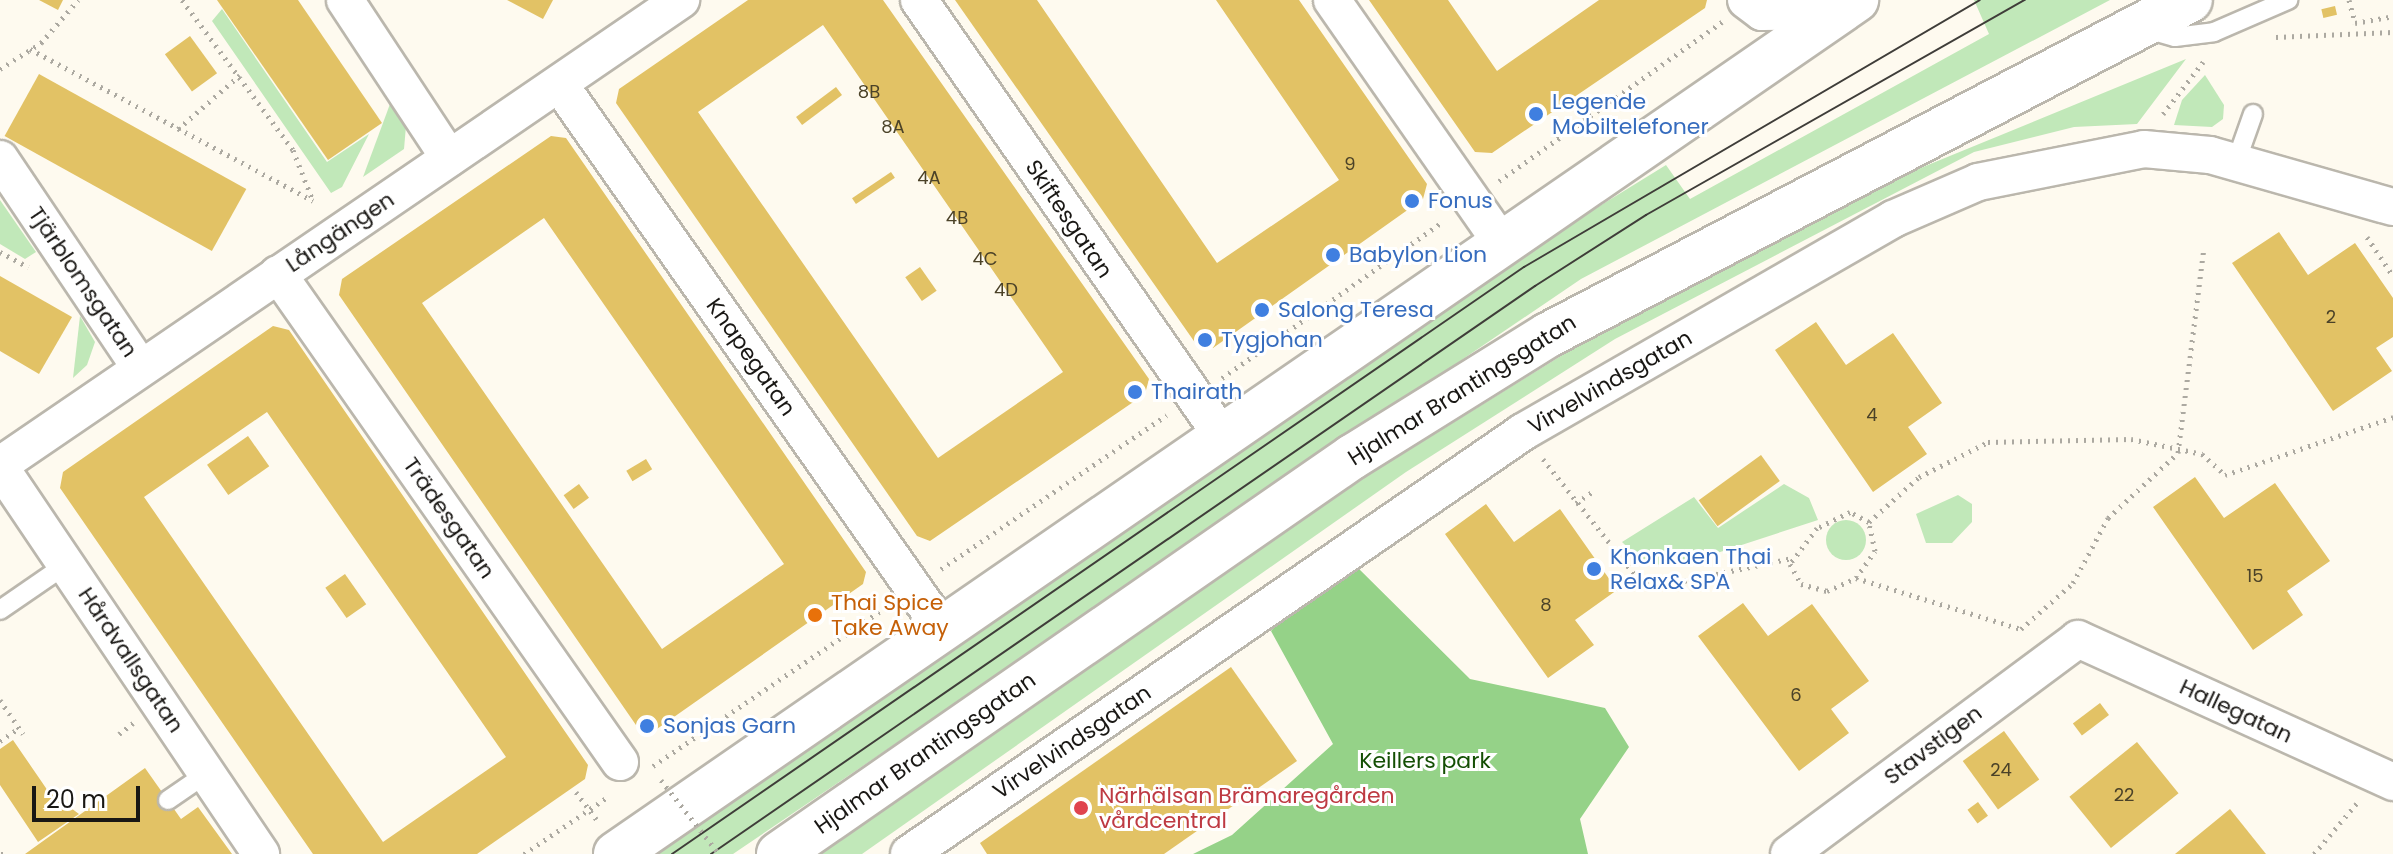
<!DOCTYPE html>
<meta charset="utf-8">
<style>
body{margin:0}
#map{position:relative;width:2393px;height:854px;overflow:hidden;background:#fefaef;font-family:Poppins,sans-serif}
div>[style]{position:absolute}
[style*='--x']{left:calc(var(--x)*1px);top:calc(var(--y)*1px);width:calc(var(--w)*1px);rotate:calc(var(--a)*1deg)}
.green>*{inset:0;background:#c1e8b9}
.round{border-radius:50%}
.forest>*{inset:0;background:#95d288}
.building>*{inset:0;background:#e2c265;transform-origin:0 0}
.path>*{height:5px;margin-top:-2.5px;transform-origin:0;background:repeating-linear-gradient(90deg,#aca9a1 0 2px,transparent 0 8px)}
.roads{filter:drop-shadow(2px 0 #bbb7ad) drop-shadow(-2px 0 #bbb7ad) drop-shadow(0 2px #bbb7ad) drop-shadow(0 -2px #bbb7ad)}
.service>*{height:18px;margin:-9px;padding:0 9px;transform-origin:9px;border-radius:9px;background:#fff}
.minor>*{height:36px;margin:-18px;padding:0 18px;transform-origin:18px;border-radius:18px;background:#fff}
.secondary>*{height:44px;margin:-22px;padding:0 22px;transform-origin:22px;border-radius:22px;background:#fff}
.tram>*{height:2px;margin:-1px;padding:0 1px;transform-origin:1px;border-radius:1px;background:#3f3d39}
.path-bridge>*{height:5px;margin-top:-2.5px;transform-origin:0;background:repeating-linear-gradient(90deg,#aca9a1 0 2px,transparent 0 8px)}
.dots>*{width:22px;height:22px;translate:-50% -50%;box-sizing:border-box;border:4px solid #fff;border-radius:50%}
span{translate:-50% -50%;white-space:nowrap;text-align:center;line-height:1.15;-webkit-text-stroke:6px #fff;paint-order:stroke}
.number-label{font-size:18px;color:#4b4228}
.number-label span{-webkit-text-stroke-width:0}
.shop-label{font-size:22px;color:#366cbe}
.left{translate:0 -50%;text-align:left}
.street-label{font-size:22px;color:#191714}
.food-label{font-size:22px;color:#c56008}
.park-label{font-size:22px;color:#144f04}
.health-label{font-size:22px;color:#be3a42}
.scale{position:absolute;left:32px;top:786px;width:108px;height:36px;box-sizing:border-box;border:4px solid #191714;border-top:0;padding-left:10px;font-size:24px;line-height:28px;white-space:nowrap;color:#191714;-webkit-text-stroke:6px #fff;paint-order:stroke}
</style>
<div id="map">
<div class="green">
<div style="clip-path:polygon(1974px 0,2110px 0,1581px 279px,733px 854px,653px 854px,1551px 236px,1666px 165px,1690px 199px,1989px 34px)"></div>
<div style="clip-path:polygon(222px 9px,327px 162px,369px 134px,342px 187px,331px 193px,212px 21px)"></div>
<div style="clip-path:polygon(2186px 59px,2137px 124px,2074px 127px,1974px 152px,1615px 339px,1406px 472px,862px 854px,816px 854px,1370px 474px,1616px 322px,1879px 185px)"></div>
<div style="clip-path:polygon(2205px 75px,2224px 105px,2223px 119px,2212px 127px,2174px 125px,2182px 100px)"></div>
<div style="clip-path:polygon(390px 104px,406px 126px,404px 149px,363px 177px)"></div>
<div style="clip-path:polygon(0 200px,36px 252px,25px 259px,0 244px)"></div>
<div style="clip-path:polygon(80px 316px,95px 342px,87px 365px,73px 378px)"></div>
<div style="clip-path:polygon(1784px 484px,1809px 498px,1818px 520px,1674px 567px,1643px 562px,1622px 542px,1694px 497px,1718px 528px)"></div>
<div style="clip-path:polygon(1958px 495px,1972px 504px,1972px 522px,1952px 543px,1926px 543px,1916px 514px)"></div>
<div class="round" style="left:1826px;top:520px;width:40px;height:40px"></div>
</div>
<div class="forest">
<div style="clip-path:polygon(1353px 563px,1470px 679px,1605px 708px,1629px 747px,1580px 819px,1588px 854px,1193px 854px,1232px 835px,1333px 744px,1271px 631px,1298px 598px)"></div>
</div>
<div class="building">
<div style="clip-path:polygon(39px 0,63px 0,58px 10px)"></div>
<div style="clip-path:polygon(217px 0,298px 0,382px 123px,328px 160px)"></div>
<div style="clip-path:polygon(507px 0,553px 0,543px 19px)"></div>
<div style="clip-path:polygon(evenodd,748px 0,883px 0,1149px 379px,1145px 394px,930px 541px,917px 536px,616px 103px,619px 89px,748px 0,823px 25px,1063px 372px,938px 458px,698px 112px,823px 25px)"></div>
<div style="clip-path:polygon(955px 0,1037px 0,1217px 263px,1339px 180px,1216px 0,1299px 0,1427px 184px,1423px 199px,1213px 348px,1196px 344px)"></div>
<div style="clip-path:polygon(1369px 0,1448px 0,1497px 71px,1599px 0,1707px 0,1705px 8px,1492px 153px,1475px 152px)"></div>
<div style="left:2335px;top:6px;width:9px;height:14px;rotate:77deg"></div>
<div style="left:190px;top:36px;width:46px;height:31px;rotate:54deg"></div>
<div style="left:39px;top:74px;width:237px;height:71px;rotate:29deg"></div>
<div style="left:836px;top:87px;width:10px;height:50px;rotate:53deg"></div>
<div style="clip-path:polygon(evenodd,551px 136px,566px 138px,866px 572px,863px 584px,654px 731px,638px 728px,339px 295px,342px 279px,551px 136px,544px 218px,784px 564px,662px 649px,422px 303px,544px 218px)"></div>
<div style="left:891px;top:172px;width:7px;height:47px;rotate:56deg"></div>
<div style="clip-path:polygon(2279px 232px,2308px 275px,2355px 243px,2393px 298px,2393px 337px,2376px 348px,2392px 371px,2333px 411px,2232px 263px)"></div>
<div style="left:920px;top:267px;width:29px;height:18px;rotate:55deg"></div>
<div style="clip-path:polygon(0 276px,72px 317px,39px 374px,0 351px)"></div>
<div style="clip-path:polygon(1816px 322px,1846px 365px,1893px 333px,1942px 403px,1908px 427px,1927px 454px,1873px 492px,1775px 350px)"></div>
<div style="clip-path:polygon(evenodd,273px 326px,289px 330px,588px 765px,585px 779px,477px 854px,313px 854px,60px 488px,63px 472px,273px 326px,267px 412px,506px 757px,383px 842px,144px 497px,267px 412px)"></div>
<div style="left:248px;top:436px;width:37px;height:50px;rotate:55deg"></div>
<div style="left:1761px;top:455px;width:32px;height:77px;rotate:54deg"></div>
<div style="left:646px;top:459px;width:12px;height:23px;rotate:59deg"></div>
<div style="clip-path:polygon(2195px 477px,2224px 518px,2275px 483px,2330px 561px,2287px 591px,2303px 615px,2253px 650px,2153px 507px)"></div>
<div style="left:579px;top:484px;width:17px;height:19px;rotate:54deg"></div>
<div style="clip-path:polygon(1486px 504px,1514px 542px,1560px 509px,1617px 590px,1575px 620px,1594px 645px,1548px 678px,1445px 534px)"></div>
<div style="left:345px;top:574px;width:37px;height:24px;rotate:55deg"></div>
<div style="clip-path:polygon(1743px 603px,1768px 636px,1812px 604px,1869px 681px,1831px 709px,1849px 733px,1799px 771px,1698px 636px)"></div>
<div style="clip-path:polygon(1231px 667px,1297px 761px,1164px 854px,987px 854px,980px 843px)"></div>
<div style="left:2100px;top:703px;width:15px;height:34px;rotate:53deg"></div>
<div style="left:2004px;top:731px;width:60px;height:51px;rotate:54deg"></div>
<div style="clip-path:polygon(13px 740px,48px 791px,79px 814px,38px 842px,0 785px,0 749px)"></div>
<div style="left:2137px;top:742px;width:66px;height:87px;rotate:51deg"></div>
<div style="clip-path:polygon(145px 768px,181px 819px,198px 807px,232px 854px,25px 854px)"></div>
<div style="left:1978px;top:802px;width:17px;height:13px;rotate:54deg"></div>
<div style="clip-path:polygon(2230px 809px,2266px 854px,2175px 854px)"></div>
</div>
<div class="path">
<div style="--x:182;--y:0;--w:187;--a:53.5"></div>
<div style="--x:293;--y:150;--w:55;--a:68.6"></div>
<div style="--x:2349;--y:0;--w:24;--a:75"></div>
<div style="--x:2355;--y:23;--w:39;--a:-10"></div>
<div style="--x:2276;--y:37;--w:117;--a:-2.4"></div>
<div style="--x:30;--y:49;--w:321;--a:28.2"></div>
<div style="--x:0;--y:69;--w:49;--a:-32.4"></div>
<div style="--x:41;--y:43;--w:57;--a:-49.3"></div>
<div style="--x:2163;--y:114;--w:66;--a:-52.4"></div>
<div style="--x:178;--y:129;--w:82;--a:-41.1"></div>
<div style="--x:1499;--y:181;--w:274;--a:-35.5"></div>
<div style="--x:2367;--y:237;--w:47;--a:56.3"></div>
<div style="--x:0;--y:252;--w:32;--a:28"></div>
<div style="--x:1222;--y:378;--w:270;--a:-35.3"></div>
<div style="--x:1543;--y:459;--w:154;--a:51.6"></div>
<div style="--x:1639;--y:580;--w:30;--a:8"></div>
<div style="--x:1669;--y:584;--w:126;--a:-11.9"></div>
<div style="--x:1576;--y:503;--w:23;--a:-34"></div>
<div style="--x:1869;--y:522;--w:67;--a:-42"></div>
<div style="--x:1919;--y:477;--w:77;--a:-26.9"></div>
<div style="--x:1988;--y:442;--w:143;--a:-1.2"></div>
<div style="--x:2131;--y:439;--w:73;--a:11.9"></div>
<div style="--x:2202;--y:454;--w:31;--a:42"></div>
<div style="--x:2225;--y:475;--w:178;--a:-19"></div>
<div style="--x:941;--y:569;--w:273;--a:-34.3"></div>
<div style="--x:1856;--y:578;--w:33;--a:-55"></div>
<div style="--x:1875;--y:551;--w:30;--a:-102"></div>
<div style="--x:1869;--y:522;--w:21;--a:-152"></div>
<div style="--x:1850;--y:512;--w:37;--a:154"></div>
<div style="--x:1817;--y:528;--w:45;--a:126.9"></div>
<div style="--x:1790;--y:564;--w:23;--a:61"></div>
<div style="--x:1801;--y:584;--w:27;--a:15"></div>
<div style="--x:1827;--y:591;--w:32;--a:-24"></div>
<div style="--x:1856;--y:578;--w:173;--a:17.2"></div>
<div style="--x:2021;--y:629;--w:69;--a:-41.5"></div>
<div style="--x:2073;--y:583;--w:74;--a:-61.7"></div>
<div style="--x:2108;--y:518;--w:96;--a:-42.9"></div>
<div style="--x:2178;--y:453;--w:207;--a:-82.8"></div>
<div style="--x:0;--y:700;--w:41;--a:55.9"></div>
<div style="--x:119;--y:734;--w:18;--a:-38"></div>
<div style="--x:0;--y:741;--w:23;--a:-34"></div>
<div style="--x:653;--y:766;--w:278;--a:-34.3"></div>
<div style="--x:576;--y:792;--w:34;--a:53"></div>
<div style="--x:1;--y:854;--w:8;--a:0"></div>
<div style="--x:524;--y:854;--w:103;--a:-34.3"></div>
<div style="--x:2314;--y:854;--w:67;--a:-49.9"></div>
</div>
<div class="roads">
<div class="service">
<div style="--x:2147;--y:29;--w:29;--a:16"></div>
<div style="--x:2175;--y:37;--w:39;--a:-7"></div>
<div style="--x:2214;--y:32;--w:81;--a:-23.4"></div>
<div style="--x:2236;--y:162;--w:51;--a:-70.5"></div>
<div style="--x:0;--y:610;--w:81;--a:-34.5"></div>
<div style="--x:168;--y:800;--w:46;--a:-34.4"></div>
</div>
<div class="minor">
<div style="--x:345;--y:0;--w:189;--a:56.6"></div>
<div style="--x:919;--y:0;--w:531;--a:55.2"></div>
<div style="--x:1332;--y:0;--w:297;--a:55.1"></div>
<div style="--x:1746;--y:0;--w:20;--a:37"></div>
<div style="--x:1762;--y:12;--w:78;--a:-0.7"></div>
<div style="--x:560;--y:85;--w:665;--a:54.92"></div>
<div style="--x:0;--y:159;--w:249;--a:56.1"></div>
<div style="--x:278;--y:274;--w:596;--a:54.98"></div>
<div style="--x:0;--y:465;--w:825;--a:-34.33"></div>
<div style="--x:0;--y:467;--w:467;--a:56"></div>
<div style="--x:909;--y:854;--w:745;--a:-34.5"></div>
<div style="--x:1523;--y:432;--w:427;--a:-29.9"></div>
<div style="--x:1893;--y:219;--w:93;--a:-23.5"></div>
<div style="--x:1978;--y:182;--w:169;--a:-11.2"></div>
<div style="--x:2144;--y:149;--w:66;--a:5.2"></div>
<div style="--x:2210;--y:155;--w:190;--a:15.9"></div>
<div style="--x:1789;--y:854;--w:360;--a:-36.6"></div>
<div style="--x:2078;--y:639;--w:346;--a:24.4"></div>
</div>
<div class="secondary">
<div style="--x:616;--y:854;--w:1506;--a:-34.56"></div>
<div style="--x:779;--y:854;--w:697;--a:-34.72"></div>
<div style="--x:1352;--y:457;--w:231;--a:-31.9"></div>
<div style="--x:1548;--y:335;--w:724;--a:-27.56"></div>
</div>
</div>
<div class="tram">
<div style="--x:672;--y:854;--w:1035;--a:-34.57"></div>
<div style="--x:1524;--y:267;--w:528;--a:-30.35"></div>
<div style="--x:711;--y:854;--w:1001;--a:-34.58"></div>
<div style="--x:1535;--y:286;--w:132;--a:-32.6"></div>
<div style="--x:1646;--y:215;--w:436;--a:-29.6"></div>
</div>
<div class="path-bridge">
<div style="--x:661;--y:780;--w:94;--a:51.9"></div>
</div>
<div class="dots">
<div style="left:1536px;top:114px;background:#3f7fe0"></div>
<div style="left:1412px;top:201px;background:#3f7fe0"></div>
<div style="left:1333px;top:255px;background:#3f7fe0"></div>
<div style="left:1262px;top:310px;background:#3f7fe0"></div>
<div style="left:1205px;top:340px;background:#3f7fe0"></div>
<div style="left:1135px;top:392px;background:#3f7fe0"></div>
<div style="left:1594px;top:569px;background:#3f7fe0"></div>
<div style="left:815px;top:615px;background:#e8710a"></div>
<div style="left:647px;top:726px;background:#3f7fe0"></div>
<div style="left:1081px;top:808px;background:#e0444e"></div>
</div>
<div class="number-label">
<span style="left:869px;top:92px">8B</span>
<span style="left:893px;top:127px">8A</span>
<span style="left:1350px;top:164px">9</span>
<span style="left:929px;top:178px">4A</span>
<span style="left:957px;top:218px">4B</span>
<span style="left:985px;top:259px">4C</span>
<span style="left:1006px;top:290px">4D</span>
<span style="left:2331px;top:317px">2</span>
<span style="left:1872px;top:415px">4</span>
<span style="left:2255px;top:576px">15</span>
<span style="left:1546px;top:605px">8</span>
<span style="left:1796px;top:695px">6</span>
<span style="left:2001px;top:770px">24</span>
<span style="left:2124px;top:795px">22</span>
</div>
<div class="shop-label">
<span class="left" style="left:1552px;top:114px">Legende<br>Mobiltelefoner</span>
<span class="left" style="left:1428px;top:201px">Fonus</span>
<span class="left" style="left:1349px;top:255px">Babylon Lion</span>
<span class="left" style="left:1278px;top:310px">Salong Teresa</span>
<span class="left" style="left:1221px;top:340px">Tygjohan</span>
<span class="left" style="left:1151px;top:392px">Thairath</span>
<span class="left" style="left:1610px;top:569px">Khonkaen Thai<br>Relax&amp; SPA</span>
<span class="left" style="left:663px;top:726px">Sonjas Garn</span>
</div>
<div class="street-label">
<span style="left:1069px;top:219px;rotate:56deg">Skiftesgatan</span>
<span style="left:340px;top:232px;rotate:-34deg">Långängen</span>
<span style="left:83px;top:282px;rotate:56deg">Tjärblomsgatan</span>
<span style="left:751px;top:357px;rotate:55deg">Knapegatan</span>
<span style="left:1610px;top:382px;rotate:-30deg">Virvelvindsgatan</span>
<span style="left:1462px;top:390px;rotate:-32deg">Hjalmar Brantingsgatan</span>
<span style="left:449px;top:518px;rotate:55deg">Trädesgatan</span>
<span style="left:131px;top:660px;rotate:56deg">Hårdvallsgatan</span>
<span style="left:2236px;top:711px;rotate:25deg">Hallegatan</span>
<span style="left:1072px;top:742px;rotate:-34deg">Virvelvindsgatan</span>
<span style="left:1933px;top:745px;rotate:-37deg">Stavstigen</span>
<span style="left:925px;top:753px;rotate:-35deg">Hjalmar Brantingsgatan</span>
</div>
<div class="food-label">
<span class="left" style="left:831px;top:615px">Thai Spice<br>Take Away</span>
</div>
<div class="park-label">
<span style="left:1425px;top:761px">Keillers park</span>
</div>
<div class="health-label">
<span class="left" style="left:1099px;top:808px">Närhälsan Brämaregården<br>vårdcentral</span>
</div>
<div class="scale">20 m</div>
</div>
